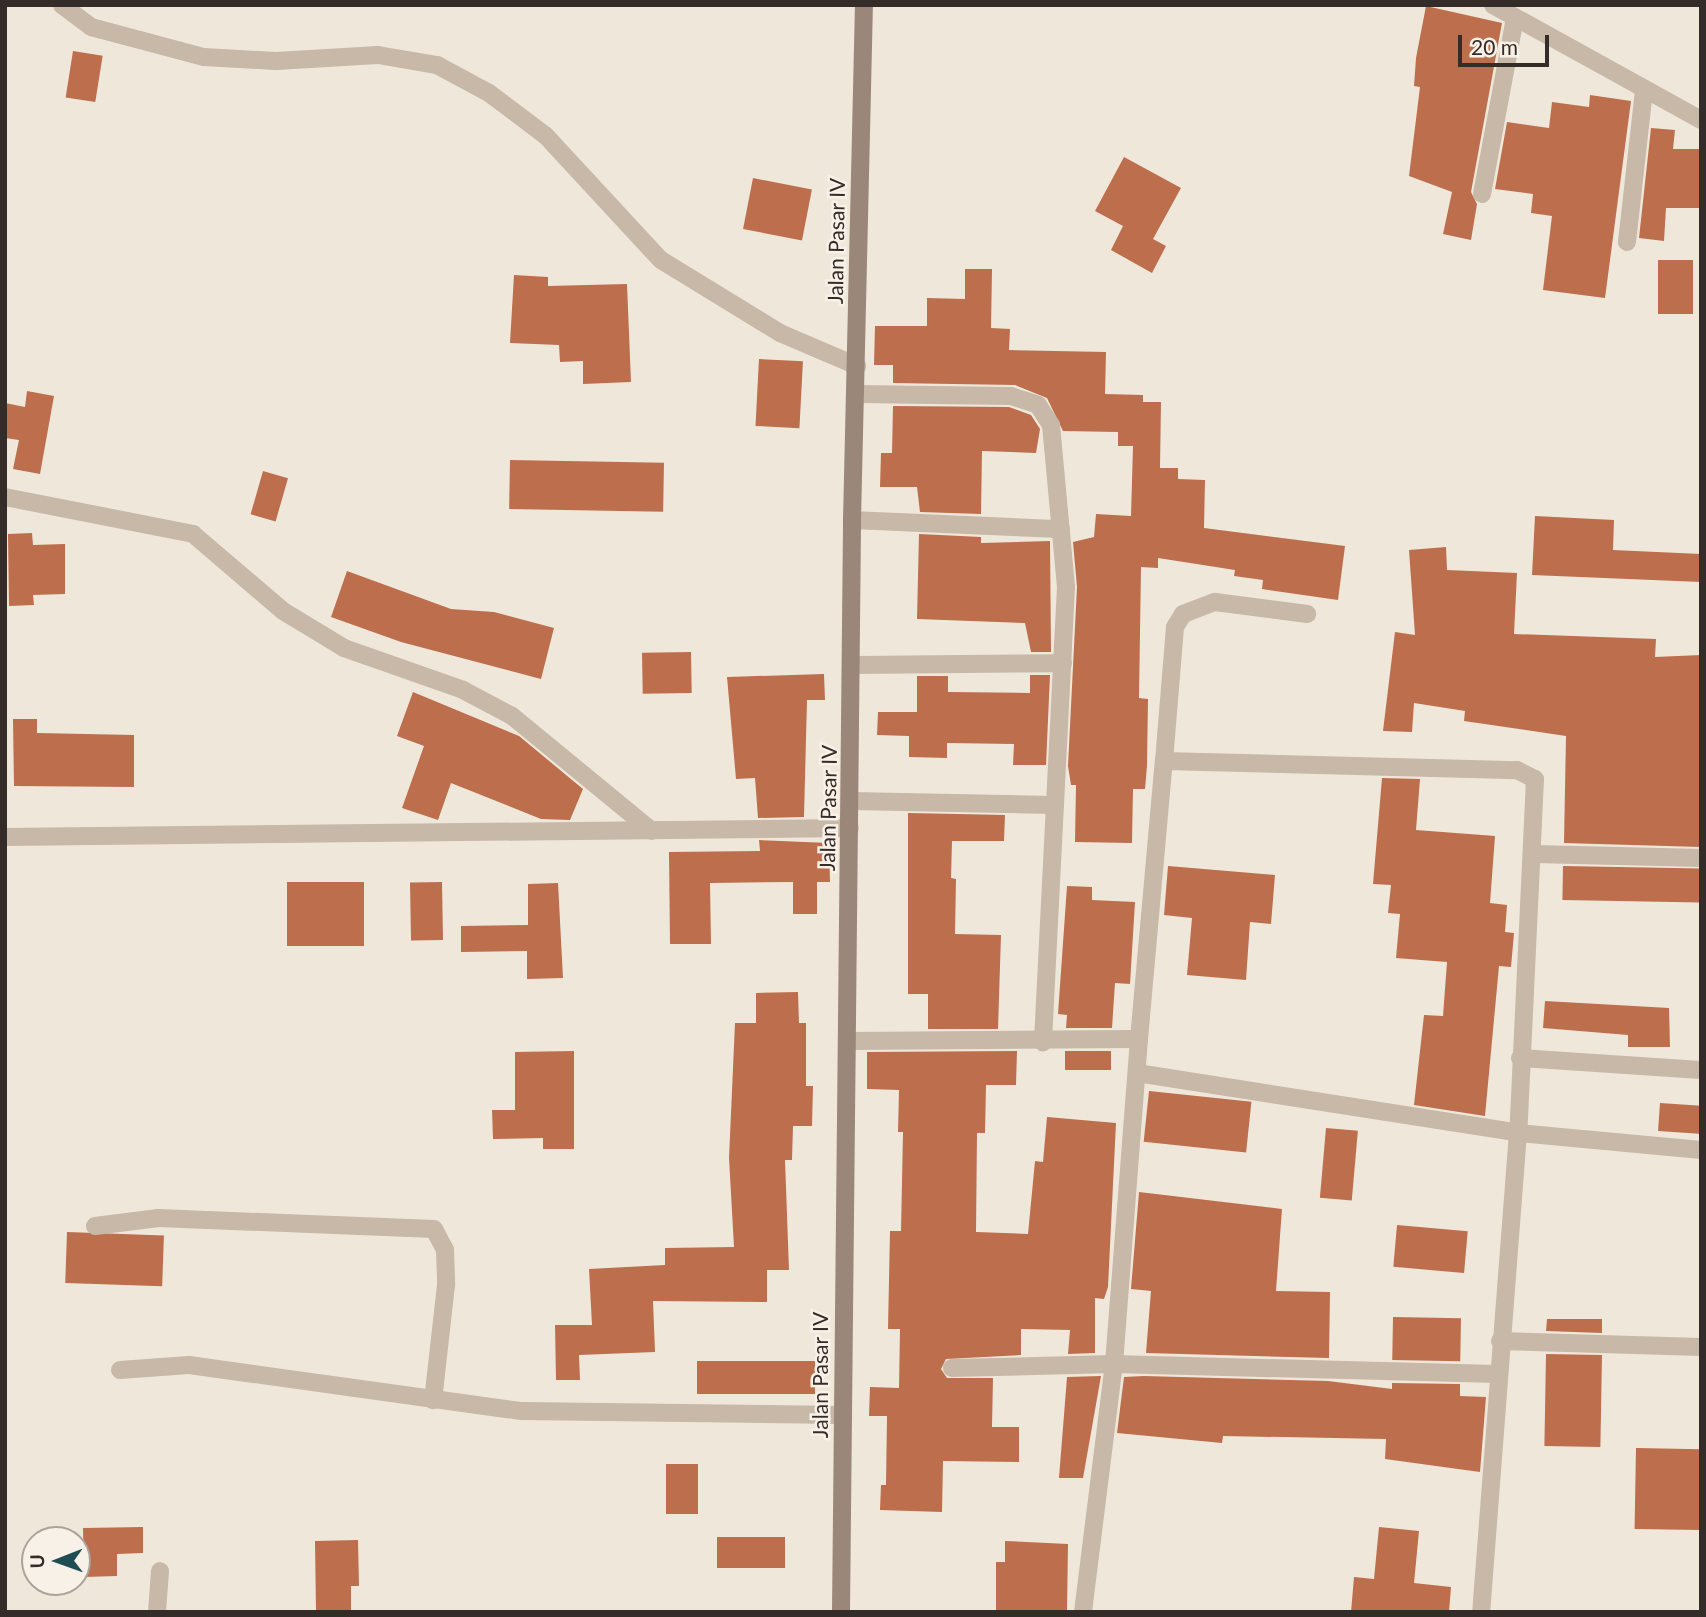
<!DOCTYPE html>
<style>
body{margin:0}
#map{position:relative;width:1706px;height:1617px;overflow:hidden;background:#f0e7db;font-family:Lato,sans-serif}
div>[style]{position:absolute}
[style*='--x']{left:calc(var(--x)*1px);top:calc(var(--y)*1px);width:calc(var(--w)*1px);rotate:calc(var(--a)*1deg)}
.building>*{inset:0;background:#bd6e4c;transform-origin:0 0}
.street>*{height:18px;margin:-9px;padding:0 9px;transform-origin:9px;border-radius:9px;background:#c7b8a8}
.secondary>*{height:18px;margin:-9px;padding:0 9px;transform-origin:9px;border-radius:9px;background:#9a877a}
span{translate:-50% -50%;white-space:nowrap;text-align:center;line-height:1.15;-webkit-text-stroke:5px #f8f1e7;paint-order:stroke}
.street-label{font-size:21px;color:#342c28}
.frame{position:absolute;inset:0;border:7px solid #342c28;pointer-events:none}
.north{position:absolute;left:21px;top:1526px;width:70px;height:70px;box-sizing:border-box;background:#f8f1e7;border:2px solid #aaa29b;border-radius:50%;rotate:269deg;font-size:19px;font-weight:700;line-height:28px;text-align:center;color:#342c28}
.north::after{content:'';display:block;margin:auto;width:24px;height:32px;background:#204c53;clip-path:polygon(50% 0,100% 100%,50% 72%,0 100%)}
.scale{position:absolute;left:1458px;top:35px;width:91px;height:32px;box-sizing:border-box;border:4px solid #342c28;border-top:0;padding-left:9px;font-size:21px;line-height:24px;white-space:nowrap;color:#342c28;-webkit-text-stroke:5px #f8f1e7;paint-order:stroke}
</style>
<div id="map">
<div class="building">
<div style="clip-path:polygon(1426px 6px,1502px 23px,1471px 192px,1477px 204px,1471px 240px,1443px 234px,1452px 192px,1409px 176px,1420px 87px,1414px 86px,1416px 58px)"></div>
<div style="left:73px;top:51px;width:30px;height:47px;rotate:9deg"></div>
<div style="clip-path:polygon(1590px 95px,1631px 101px,1605px 298px,1543px 290px,1552px 216px,1531px 213px,1533px 194px,1495px 189px,1507px 122px,1549px 128px,1552px 102px,1589px 107px)"></div>
<div style="clip-path:polygon(1651px 128px,1675px 130px,1673px 149px,1701px 149px,1701px 208px,1666px 208px,1664px 241px,1639px 238px)"></div>
<div style="clip-path:polygon(1124px 157px,1181px 188px,1153px 239px,1166px 246px,1152px 273px,1111px 250px,1123px 226px,1095px 211px)"></div>
<div style="left:753px;top:178px;width:60px;height:52px;rotate:11deg"></div>
<div style="left:1693px;top:260px;width:54px;height:35px;rotate:90deg"></div>
<div style="clip-path:polygon(965px 269px,992px 269px,991px 328px,1010px 329px,1009px 350px,1106px 352px,1105px 394px,1143px 395px,1143px 402px,1161px 402px,1160px 468px,1178px 468px,1178px 479px,1205px 480px,1204px 528px,1345px 546px,1338px 600px,1262px 589px,1263px 580px,1234px 576px,1235px 570px,1158px 558px,1158px 568px,1141px 567px,1139px 698px,1148px 699px,1147px 766px,1145px 789px,1133px 789px,1132px 843px,1075px 842px,1076px 785px,1071px 785px,1068px 766px,1077px 587px,1073px 542px,1094px 537px,1096px 514px,1131px 516px,1133px 446px,1118px 446px,1118px 432px,1063px 431px,1047px 398px,1015px 385px,893px 383px,893px 365px,874px 365px,875px 326px,927px 326px,927px 298px,965px 299px)"></div>
<div style="clip-path:polygon(514px 275px,548px 277px,548px 286px,627px 284px,631px 382px,583px 384px,583px 361px,560px 362px,559px 345px,510px 343px)"></div>
<div style="left:759px;top:359px;width:44px;height:67px;rotate:3deg"></div>
<div style="clip-path:polygon(27px 391px,54px 396px,40px 474px,13px 469px,19px 440px,5px 438px,5px 403px,25px 407px)"></div>
<div style="clip-path:polygon(893px 406px,1009px 407px,1031px 415px,1040px 429px,1036px 453px,982px 451px,981px 514px,920px 512px,917px 487px,880px 487px,881px 453px,892px 453px)"></div>
<div style="left:510px;top:460px;width:154px;height:49px;rotate:1deg"></div>
<div style="left:263px;top:471px;width:26px;height:45px;rotate:16deg"></div>
<div style="clip-path:polygon(1535px 516px,1614px 520px,1613px 550px,1701px 554px,1701px 582px,1532px 575px)"></div>
<div style="clip-path:polygon(32px 533px,33px 545px,65px 544px,65px 594px,33px 595px,34px 605px,9px 606px,8px 534px)"></div>
<div style="clip-path:polygon(919px 534px,981px 537px,981px 543px,1050px 541px,1051px 652px,1031px 652px,1025px 623px,917px 619px)"></div>
<div style="clip-path:polygon(1446px 547px,1447px 570px,1517px 573px,1514px 634px,1656px 639px,1655px 657px,1701px 655px,1701px 847px,1564px 843px,1566px 736px,1464px 721px,1465px 711px,1414px 703px,1412px 732px,1383px 731px,1395px 632px,1415px 635px,1409px 550px)"></div>
<div style="clip-path:polygon(347px 571px,451px 609px,494px 612px,554px 628px,541px 679px,401px 642px,331px 617px)"></div>
<div style="left:691px;top:652px;width:41px;height:49px;rotate:89deg"></div>
<div style="clip-path:polygon(824px 674px,825px 700px,807px 700px,804px 817px,758px 818px,755px 778px,736px 779px,727px 677px)"></div>
<div style="clip-path:polygon(1030px 675px,1050px 675px,1046px 765px,1013px 765px,1014px 744px,947px 743px,947px 758px,909px 757px,909px 736px,877px 735px,878px 712px,917px 712px,917px 676px,948px 676px,948px 692px,1030px 693px)"></div>
<div style="clip-path:polygon(413px 692px,519px 736px,583px 789px,570px 820px,541px 819px,451px 783px,438px 820px,402px 808px,424px 746px,397px 736px)"></div>
<div style="clip-path:polygon(13px 719px,37px 719px,37px 733px,134px 735px,134px 787px,14px 786px)"></div>
<div style="clip-path:polygon(1382px 778px,1420px 779px,1416px 830px,1495px 836px,1490px 903px,1507px 905px,1505px 932px,1514px 933px,1511px 967px,1499px 966px,1485px 1116px,1414px 1105px,1424px 1015px,1443px 1016px,1447px 962px,1396px 958px,1400px 914px,1388px 913px,1391px 885px,1373px 884px)"></div>
<div style="clip-path:polygon(908px 813px,1005px 815px,1004px 841px,952px 841px,951px 878px,956px 879px,955px 934px,1001px 935px,998px 1029px,928px 1029px,928px 994px,908px 994px)"></div>
<div style="clip-path:polygon(759px 840px,829px 843px,830px 882px,817px 882px,817px 914px,793px 914px,793px 882px,710px 883px,711px 944px,670px 944px,669px 852px,760px 851px)"></div>
<div style="clip-path:polygon(1168px 866px,1275px 875px,1271px 924px,1250px 922px,1246px 980px,1187px 975px,1192px 918px,1164px 915px)"></div>
<div style="left:1563px;top:866px;width:138px;height:34px;rotate:1deg"></div>
<div style="left:364px;top:882px;width:64px;height:77px;rotate:90deg"></div>
<div style="left:442px;top:882px;width:58px;height:32px;rotate:89deg"></div>
<div style="clip-path:polygon(558px 883px,563px 978px,527px 979px,527px 951px,461px 952px,461px 926px,528px 925px,528px 884px)"></div>
<div style="clip-path:polygon(1067px 886px,1092px 887px,1092px 900px,1135px 902px,1130px 984px,1115px 983px,1112px 1028px,1066px 1028px,1067px 1015px,1058px 1014px)"></div>
<div style="clip-path:polygon(798px 992px,799px 1023px,806px 1023px,806px 1086px,813px 1086px,812px 1126px,793px 1126px,792px 1160px,785px 1160px,789px 1270px,767px 1270px,767px 1302px,653px 1301px,655px 1352px,579px 1355px,580px 1380px,556px 1380px,555px 1325px,592px 1325px,589px 1269px,665px 1265px,665px 1248px,734px 1247px,729px 1158px,735px 1023px,756px 1023px,756px 993px)"></div>
<div style="clip-path:polygon(1545px 1001px,1669px 1008px,1670px 1047px,1628px 1047px,1628px 1035px,1543px 1028px)"></div>
<div style="clip-path:polygon(574px 1051px,574px 1149px,543px 1149px,543px 1138px,493px 1139px,492px 1110px,515px 1110px,515px 1052px)"></div>
<div style="clip-path:polygon(1017px 1051px,1016px 1085px,986px 1085px,985px 1133px,977px 1133px,976px 1232px,1028px 1234px,1035px 1161px,1043px 1162px,1047px 1117px,1116px 1123px,1108px 1287px,1104px 1299px,1095px 1298px,1095px 1353px,1068px 1354px,1070px 1330px,1021px 1329px,1021px 1355px,946px 1359px,941px 1369px,947px 1378px,993px 1378px,992px 1427px,1019px 1427px,1019px 1462px,943px 1461px,942px 1512px,880px 1510px,881px 1485px,886px 1485px,887px 1416px,869px 1416px,870px 1387px,899px 1388px,900px 1329px,888px 1329px,890px 1231px,901px 1231px,903px 1132px,898px 1132px,899px 1090px,867px 1089px,867px 1052px)"></div>
<div style="left:1065px;top:1051px;width:46px;height:19px"></div>
<div style="left:1149px;top:1091px;width:103px;height:51px;rotate:6deg"></div>
<div style="left:1660px;top:1103px;width:41px;height:28px;rotate:4deg"></div>
<div style="left:1326px;top:1128px;width:32px;height:70px;rotate:5deg"></div>
<div style="clip-path:polygon(1139px 1192px,1282px 1209px,1276px 1291px,1330px 1292px,1329px 1358px,1146px 1353px,1151px 1291px,1131px 1289px)"></div>
<div style="left:1397px;top:1225px;width:71px;height:42px;rotate:5deg"></div>
<div style="left:67px;top:1232px;width:97px;height:51px;rotate:2deg"></div>
<div style="left:1393px;top:1317px;width:68px;height:43px;rotate:1deg"></div>
<div style="clip-path:polygon(1547px 1319px,1602px 1319px,1602px 1333px,1546px 1331px)"></div>
<div style="left:1546px;top:1354px;width:56px;height:92px;rotate:1deg"></div>
<div style="left:815px;top:1361px;width:33px;height:118px;rotate:90deg"></div>
<div style="clip-path:polygon(1101px 1376px,1083px 1478px,1059px 1478px,1067px 1377px)"></div>
<div style="clip-path:polygon(1144px 1376px,1328px 1381px,1392px 1389px,1392px 1383px,1460px 1384px,1460px 1396px,1486px 1397px,1480px 1472px,1385px 1459px,1386px 1439px,1223px 1436px,1222px 1443px,1117px 1433px,1124px 1377px)"></div>
<div style="left:1636px;top:1448px;width:65px;height:81px;rotate:1deg"></div>
<div style="left:666px;top:1464px;width:32px;height:50px"></div>
<div style="clip-path:polygon(143px 1527px,143px 1553px,117px 1554px,117px 1576px,84px 1577px,83px 1528px)"></div>
<div style="clip-path:polygon(1379px 1527px,1419px 1531px,1414px 1583px,1451px 1587px,1449px 1612px,1351px 1612px,1354px 1577px,1374px 1579px)"></div>
<div style="left:785px;top:1537px;width:31px;height:68px;rotate:90deg"></div>
<div style="clip-path:polygon(358px 1540px,359px 1586px,351px 1586px,351px 1612px,316px 1612px,315px 1541px)"></div>
<div style="clip-path:polygon(1005px 1541px,1068px 1544px,1067px 1611px,996px 1611px,996px 1562px,1005px 1562px)"></div>
</div>
<div class="street">
<div style="--x:62;--y:5;--w:36;--a:37"></div>
<div style="--x:91;--y:27;--w:117;--a:14.9"></div>
<div style="--x:204;--y:57;--w:72;--a:3.2"></div>
<div style="--x:276;--y:61;--w:102;--a:-3.4"></div>
<div style="--x:378;--y:55;--w:60;--a:9.6"></div>
<div style="--x:437;--y:65;--w:59;--a:28.3"></div>
<div style="--x:489;--y:93;--w:71;--a:37"></div>
<div style="--x:546;--y:136;--w:169;--a:47.2"></div>
<div style="--x:661;--y:260;--w:140;--a:31.5"></div>
<div style="--x:780;--y:333;--w:84;--a:23.2"></div>
<div style="--x:1493;--y:5;--w:238;--a:28.9"></div>
<div style="--x:1482;--y:194;--w:179;--a:-79.4"></div>
<div style="--x:1627;--y:242;--w:152;--a:-83.6"></div>
<div style="--x:856;--y:394;--w:155;--a:0.7"></div>
<div style="--x:1011;--y:396;--w:28;--a:18"></div>
<div style="--x:1038;--y:405;--w:24;--a:57"></div>
<div style="--x:1051;--y:425;--w:163;--a:84.7"></div>
<div style="--x:1066;--y:587;--w:456;--a:92.9"></div>
<div style="--x:5;--y:497;--w:192;--a:11.1"></div>
<div style="--x:193;--y:534;--w:118;--a:40.5"></div>
<div style="--x:283;--y:611;--w:71;--a:31.2"></div>
<div style="--x:344;--y:648;--w:126;--a:19.4"></div>
<div style="--x:463;--y:690;--w:55;--a:28"></div>
<div style="--x:512;--y:716;--w:181;--a:39.4"></div>
<div style="--x:852;--y:520;--w:209;--a:2.5"></div>
<div style="--x:853;--y:665;--w:210;--a:-0.5"></div>
<div style="--x:1164;--y:761;--w:134;--a:-85.3"></div>
<div style="--x:1175;--y:627;--w:15;--a:-58"></div>
<div style="--x:1183;--y:614;--w:34;--a:-21"></div>
<div style="--x:1215;--y:602;--w:93;--a:7.4"></div>
<div style="--x:851;--y:801;--w:204;--a:1.1"></div>
<div style="--x:5;--y:837;--w:845;--a:-0.61"></div>
<div style="--x:1534;--y:854;--w:167;--a:1.4"></div>
<div style="--x:847;--y:1041;--w:292;--a:-0.4"></div>
<div style="--x:1139;--y:1039;--w:279;--a:-84.9"></div>
<div style="--x:1164;--y:761;--w:353;--a:1.5"></div>
<div style="--x:1517;--y:770;--w:20;--a:27"></div>
<div style="--x:1535;--y:779;--w:354;--a:92.7"></div>
<div style="--x:1518;--y:1133;--w:480;--a:94.4"></div>
<div style="--x:1520;--y:1058;--w:181;--a:3.8"></div>
<div style="--x:1137;--y:1073;--w:386;--a:8.9"></div>
<div style="--x:1518;--y:1133;--w:184;--a:5.3"></div>
<div style="--x:95;--y:1226;--w:64;--a:-7.2"></div>
<div style="--x:158;--y:1218;--w:276;--a:2.3"></div>
<div style="--x:434;--y:1229;--w:24;--a:62"></div>
<div style="--x:445;--y:1250;--w:35;--a:88"></div>
<div style="--x:446;--y:1285;--w:116;--a:96.4"></div>
<div style="--x:1500;--y:1341;--w:201;--a:1.7"></div>
<div style="--x:952;--y:1368;--w:162;--a:-1.4"></div>
<div style="--x:1114;--y:1364;--w:383;--a:1.5"></div>
<div style="--x:120;--y:1370;--w:69;--a:-4.1"></div>
<div style="--x:189;--y:1365;--w:336;--a:7.9"></div>
<div style="--x:522;--y:1411;--w:321;--a:0.7"></div>
<div style="--x:157;--y:1612;--w:41;--a:-85.8"></div>
<div style="--x:1083;--y:1612;--w:250;--a:-82.9"></div>
<div style="--x:1114;--y:1364;--w:326;--a:-85.6"></div>
</div>
<div class="secondary">
<div style="--x:841;--y:1612;--w:1092;--a:-89.42"></div>
<div style="--x:852;--y:520;--w:515;--a:-88.67"></div>
</div>
<div class="street-label">
<span style="left:836px;top:241px;rotate:-89deg">Jalan Pasar IV</span>
<span style="left:828px;top:808px;rotate:-89deg">Jalan Pasar IV</span>
<span style="left:820px;top:1375px;rotate:-90deg">Jalan Pasar IV</span>
</div>
<div class="frame"></div>
<div class="north">U</div>
<div class="scale">20 m</div>
</div>
